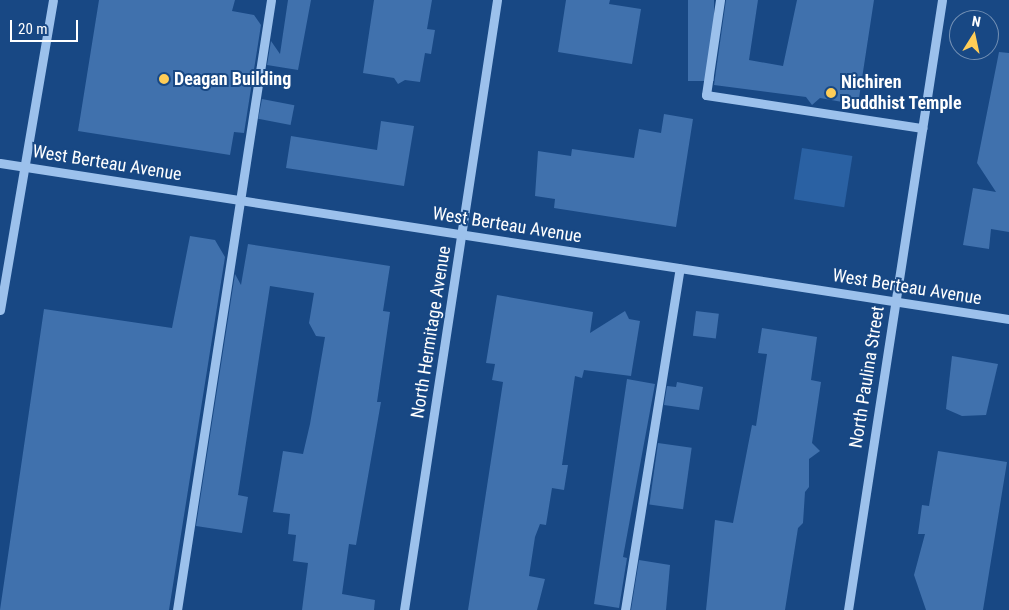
<!DOCTYPE html>
<style>
body{margin:0}
#map{position:relative;width:1009px;height:610px;overflow:hidden;background:#184884;font-family:"Roboto Condensed",sans-serif}
div>[style]{position:absolute}
[style*='--x']{left:calc(var(--x)*1px);top:calc(var(--y)*1px);width:calc(var(--w)*1px);rotate:calc(var(--a)*1deg)}
.green>*{inset:0;background:#2a61a3;transform-origin:0 0}
.building>*{inset:0;background:#4071ad;transform-origin:0 0}
.minor>*{height:9px;margin:-4.5px;padding:0 4.5px;transform-origin:4.5px;border-radius:4.5px;background:#9cc1ec}
.dots>*{width:14px;height:14px;translate:-50% -50%;box-sizing:border-box;border:2px solid #184884;border-radius:50%}
span{translate:-50% -50%;white-space:nowrap;text-align:center;line-height:1.15;-webkit-text-stroke:4px #184884;paint-order:stroke}
.poi-label{font-size:18px;color:#fff;font-weight:700}
.left{translate:0 -50%;text-align:left}
.street-label{font-size:18px;color:#fff}
.north{position:absolute;left:949px;top:10px;width:50px;height:50px;box-sizing:border-box;background:#184884;border:1px solid #7491b5;border-radius:50%;rotate:10deg;font-size:14px;font-weight:700;line-height:20px;text-align:center;color:#fff}
.north::after{content:'';display:block;margin:auto;width:18px;height:22px;background:#ffcd57;clip-path:polygon(50% 0,100% 100%,50% 72%,0 100%)}
.scale{position:absolute;left:10px;top:20px;width:68px;height:22px;box-sizing:border-box;border:2px solid #fff;border-top:0;padding-left:6px;font-size:15px;line-height:18px;white-space:nowrap;color:#fff;-webkit-text-stroke:4px #184884;paint-order:stroke}
</style>
<div id="map">
<div class="green">
<div style="left:802px;top:148px;width:51px;height:52px;rotate:9deg"></div>
</div>
<div class="building">
<div style="clip-path:polygon(99px 0,235px 0,232px 11px,254px 15px,261px 25px,244px 133px,234px 132px,230px 155px,78px 131px)"></div>
<div style="clip-path:polygon(288px 0,311px 0,298px 70px,267px 65px,271px 41px,280px 54px)"></div>
<div style="clip-path:polygon(374px 0,432px 0,427px 29px,435px 30px,431px 54px,425px 53px,420px 82px,405px 80px,398px 84px,394px 78px,363px 73px)"></div>
<div style="clip-path:polygon(566px 0,610px 0,609px 4px,641px 9px,632px 64px,558px 52px)"></div>
<div style="left:688px;top:0;width:26px;height:81px"></div>
<div style="clip-path:polygon(726px 0,758px 0,749px 60px,783px 66px,797px 0,874px 0,859px 98px,848px 97px,848px 103px,820px 98px,812px 105px,806px 97px,714px 85px)"></div>
<div style="clip-path:polygon(999px 52px,1009px 53px,1009px 232px,991px 229px,989px 249px,963px 245px,973px 188px,996px 192px,977px 163px)"></div>
<div style="left:262px;top:99px;width:33px;height:20px;rotate:11deg"></div>
<div style="clip-path:polygon(664px 114px,693px 119px,676px 227px,554px 208px,555px 199px,535px 196px,538px 151px,571px 156px,572px 149px,634px 158px,639px 129px,661px 133px)"></div>
<div style="clip-path:polygon(381px 121px,414px 126px,404px 186px,286px 168px,291px 136px,377px 150px)"></div>
<div style="clip-path:polygon(190px 236px,215px 240px,225px 257px,169px 610px,0 610px,44px 309px,172px 328px)"></div>
<div style="clip-path:polygon(248px 244px,390px 266px,383px 311px,390px 312px,377px 402px,381px 402px,356px 545px,349px 544px,342px 594px,375px 600px,374px 610px,302px 610px,308px 563px,293px 561px,296px 535px,288px 534px,290px 514px,273px 512px,283px 451px,303px 454px,310px 424px,325px 337px,316px 336px,309px 323px,314px 293px,270px 286px,238px 495px,248px 497px,242px 533px,196px 526px,235px 274px,241px 285px)"></div>
<div style="clip-path:polygon(497px 295px,593px 312px,590px 333px,625px 311px,629px 319px,640px 321px,631px 376px,584px 370px,582px 378px,575px 376px,562px 465px,568px 465px,564px 490px,552px 488px,546px 525px,540px 524px,535px 537px,529px 576px,545px 579px,537px 610px,468px 610px,503px 382px,492px 380px,495px 364px,486px 363px)"></div>
<div style="left:696px;top:311px;width:23px;height:25px;rotate:7deg"></div>
<div style="clip-path:polygon(762px 328px,817px 337px,811px 380px,821px 382px,812px 443px,820px 451px,809px 459px,809px 487px,805px 492px,803px 523px,798px 528px,785px 610px,706px 610px,715px 520px,733px 523px,752px 425px,756px 426px,767px 354px,758px 353px)"></div>
<div style="clip-path:polygon(952px 356px,998px 364px,986px 415px,962px 416px,946px 409px)"></div>
<div style="clip-path:polygon(627px 379px,655px 384px,623px 557px,627px 558px,619px 608px,594px 604px)"></div>
<div style="clip-path:polygon(677px 382px,703px 387px,699px 410px,664px 405px,667px 386px,676px 387px)"></div>
<div style="left:658px;top:443px;width:34px;height:62px;rotate:8deg"></div>
<div style="clip-path:polygon(938px 451px,1007px 462px,983px 610px,926px 610px,914px 575px,925px 534px,918px 534px,922px 505px,929px 506px)"></div>
<div style="clip-path:polygon(639px 560px,670px 565px,666px 610px,631px 610px)"></div>
</div>
<div class="minor">
<div style="--x:720;--y:0;--w:96;--a:98.4"></div>
<div style="--x:706;--y:95;--w:219;--a:8.7"></div>
<div style="--x:0;--y:163;--w:1021;--a:8.79"></div>
<div style="--x:0;--y:310;--w:314;--a:-80.3"></div>
<div style="--x:177;--y:610;--w:617;--a:-81.24"></div>
<div style="--x:404;--y:610;--w:617;--a:-81.33"></div>
<div style="--x:625;--y:610;--w:346;--a:-80.9"></div>
<div style="--x:848;--y:610;--w:617;--a:-81.24"></div>
</div>
<div class="dots">
<div style="left:164px;top:79px;background:#ffcd57"></div>
<div style="left:831px;top:93px;background:#ffcd57"></div>
</div>
<div class="poi-label">
<span class="left" style="left:174px;top:79px">Deagan Building</span>
<span class="left" style="left:841px;top:93px">Nichiren<br>Buddhist Temple</span>
</div>
<div class="street-label">
<span style="left:107px;top:163px;rotate:9deg">West Berteau Avenue</span>
<span style="left:507px;top:225px;rotate:9deg">West Berteau Avenue</span>
<span style="left:907px;top:287px;rotate:9deg">West Berteau Avenue</span>
<span style="left:431px;top:332px;rotate:-81deg">North Hermitage Avenue</span>
<span style="left:867px;top:377px;rotate:-81deg">North Paulina Street</span>
</div>
<div class="north">N</div>
<div class="scale">20 m</div>
</div>
